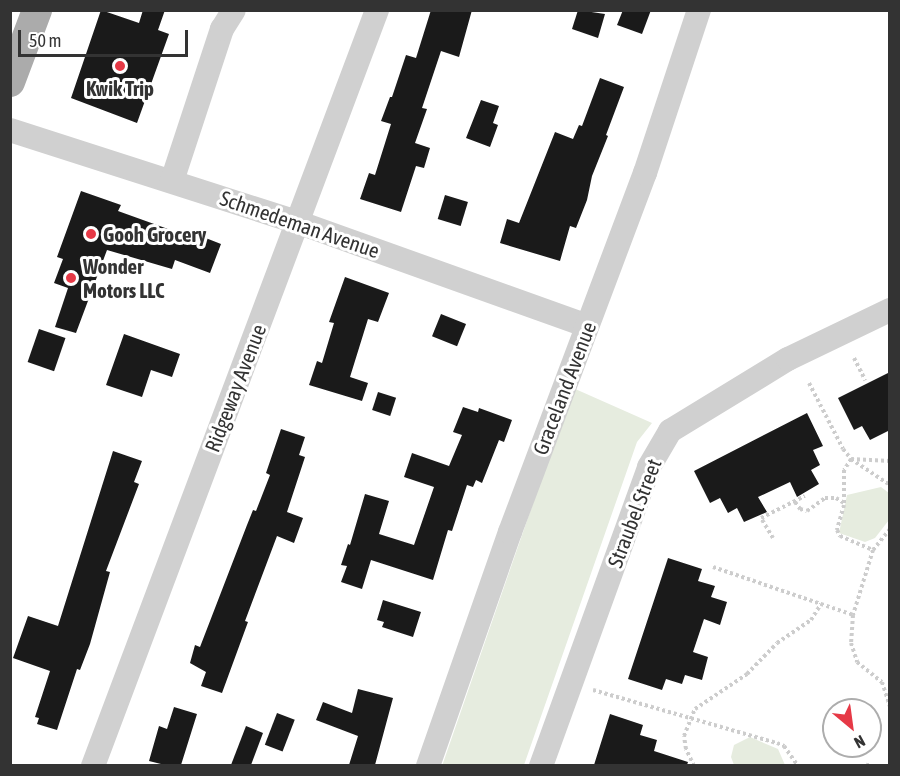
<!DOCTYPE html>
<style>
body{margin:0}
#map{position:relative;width:900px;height:776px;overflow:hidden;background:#fff;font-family:"Asap Condensed",sans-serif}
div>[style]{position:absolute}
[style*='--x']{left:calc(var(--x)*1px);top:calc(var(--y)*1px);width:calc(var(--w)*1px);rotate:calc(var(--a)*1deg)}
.green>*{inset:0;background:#e6ecdf}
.building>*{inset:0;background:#1a1a1a;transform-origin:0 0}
.path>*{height:4px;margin-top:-2px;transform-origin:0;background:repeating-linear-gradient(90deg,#cdcdcd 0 3px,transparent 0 6px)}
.minor>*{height:24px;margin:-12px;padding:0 12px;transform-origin:12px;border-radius:12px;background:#d0d0d0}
.major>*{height:30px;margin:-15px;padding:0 15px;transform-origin:15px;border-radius:15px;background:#ababab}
.dots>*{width:16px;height:16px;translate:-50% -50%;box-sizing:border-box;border:3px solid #fff;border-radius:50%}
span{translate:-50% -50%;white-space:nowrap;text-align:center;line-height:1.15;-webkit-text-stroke:6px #fff;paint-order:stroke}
.poi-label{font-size:21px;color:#333;font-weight:700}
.left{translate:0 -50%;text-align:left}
.street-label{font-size:21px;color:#333}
.frame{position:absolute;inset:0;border:12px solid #333;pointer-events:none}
.north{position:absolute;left:822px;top:698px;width:60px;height:60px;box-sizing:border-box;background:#fff;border:2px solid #adadad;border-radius:50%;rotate:151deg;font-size:16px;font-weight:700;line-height:24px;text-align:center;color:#333}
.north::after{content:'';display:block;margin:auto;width:21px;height:27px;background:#e63946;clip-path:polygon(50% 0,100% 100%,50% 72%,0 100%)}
.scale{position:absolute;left:18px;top:30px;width:170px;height:27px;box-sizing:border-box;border:3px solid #333;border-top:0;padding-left:8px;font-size:18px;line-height:21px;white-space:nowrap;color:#333;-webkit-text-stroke:4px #fff;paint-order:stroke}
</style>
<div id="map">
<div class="green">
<div style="clip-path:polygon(573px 388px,652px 423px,637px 442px,524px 765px,442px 766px)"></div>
<div style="clip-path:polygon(881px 487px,889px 493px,889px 520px,875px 538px,865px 542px,839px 533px,847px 495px)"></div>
<div style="clip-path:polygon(750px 737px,778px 749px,785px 765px,734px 765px,731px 757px,734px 745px)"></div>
</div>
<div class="building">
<div style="clip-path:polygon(101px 10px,139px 23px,143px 10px,165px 10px,158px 30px,169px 34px,137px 123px,71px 98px)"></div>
<div style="clip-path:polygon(431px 10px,472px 10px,459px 57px,441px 51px,422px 108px,427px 109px,415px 143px,430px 148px,424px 168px,416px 166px,401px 212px,360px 199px,369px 173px,375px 175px,391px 124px,381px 121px,390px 97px,392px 97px,406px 55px,416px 58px)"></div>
<div style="clip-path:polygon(578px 10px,605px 14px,598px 38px,572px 29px)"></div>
<div style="clip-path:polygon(623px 10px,651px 10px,642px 34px,617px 25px)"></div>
<div style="clip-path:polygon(600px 78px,624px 87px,606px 135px,608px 136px,592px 176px,587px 200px,576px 228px,570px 226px,560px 261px,500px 243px,507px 219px,519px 223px,555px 132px,573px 139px,579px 125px,582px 126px)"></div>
<div style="clip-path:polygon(481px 100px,499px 106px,493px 123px,498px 125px,490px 147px,466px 138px)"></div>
<div style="clip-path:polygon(81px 191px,121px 205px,118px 211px,168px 229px,192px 236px,193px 233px,221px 244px,210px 273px,175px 260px,172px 269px,107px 250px,76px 333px,55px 327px,68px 288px,54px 283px,63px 259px,57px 257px)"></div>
<div style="left:445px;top:195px;width:24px;height:25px;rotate:17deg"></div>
<div style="clip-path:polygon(345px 277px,389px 293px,378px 322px,368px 319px,350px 377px,368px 383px,362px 401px,309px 385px,317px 361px,322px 363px,334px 323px,329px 322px)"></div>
<div style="left:441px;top:314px;width:27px;height:24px;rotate:22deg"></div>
<div style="left:39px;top:329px;width:28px;height:35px;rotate:19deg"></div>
<div style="clip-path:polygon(124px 334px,180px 354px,172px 377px,151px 370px,142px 397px,106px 385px)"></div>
<div style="clip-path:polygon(890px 372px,890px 430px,870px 440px,862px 426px,854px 430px,838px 398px)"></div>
<div style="left:378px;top:392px;width:19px;height:19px;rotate:18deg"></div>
<div style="clip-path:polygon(463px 407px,478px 412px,479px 408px,512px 420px,504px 442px,499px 440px,482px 483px,476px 480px,473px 487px,467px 485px,452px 531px,448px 530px,433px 580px,371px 560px,362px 589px,341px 582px,347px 566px,341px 565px,348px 544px,350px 545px,365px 494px,389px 501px,379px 534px,414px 545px,434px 487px,404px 477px,412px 453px,449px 466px,462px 435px,453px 432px)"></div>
<div style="clip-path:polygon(807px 413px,823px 446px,813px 450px,820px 465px,811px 470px,819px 484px,797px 497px,790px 482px,758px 497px,767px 512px,744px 522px,737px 508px,728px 513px,720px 498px,710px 503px,694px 471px)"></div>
<div style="clip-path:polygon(281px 429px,305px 437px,299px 455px,305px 457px,287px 512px,303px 518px,294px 543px,277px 536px,245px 621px,248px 622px,222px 693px,201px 686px,206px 672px,190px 663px,195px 645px,200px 647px,247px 525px,253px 510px,256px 511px,270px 475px,266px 473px)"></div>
<div style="clip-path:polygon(113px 451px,142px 461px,134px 482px,139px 484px,106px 571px,110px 572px,90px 644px,80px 670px,77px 669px,57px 730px,37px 724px,39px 718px,35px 717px,50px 671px,13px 658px,28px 616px,58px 626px)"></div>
<div style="clip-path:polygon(668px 558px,702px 569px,698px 581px,715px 586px,711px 597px,727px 602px,720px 625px,704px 619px,693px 652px,708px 657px,702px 680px,685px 675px,682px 684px,666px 679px,662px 690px,628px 679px)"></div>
<div style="clip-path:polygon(383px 600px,421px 612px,413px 637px,382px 627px,384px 622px,377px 620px)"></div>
<div style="clip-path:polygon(358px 689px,393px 698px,375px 765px,349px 765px,358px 736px,316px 720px,323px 702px,352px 713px)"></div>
<div style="clip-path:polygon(174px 707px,197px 714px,181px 765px,165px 765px,149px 761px,159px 726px,167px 729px)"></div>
<div style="left:277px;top:713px;width:19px;height:34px;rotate:21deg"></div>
<div style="clip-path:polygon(610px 714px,643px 725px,640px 735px,657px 740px,654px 751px,688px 762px,687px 765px,594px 765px)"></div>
<div style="clip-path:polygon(246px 726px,263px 733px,251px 765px,231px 765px)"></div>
</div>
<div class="path">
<div style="--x:854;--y:358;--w:25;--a:63"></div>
<div style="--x:809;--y:383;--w:74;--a:62.7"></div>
<div style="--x:843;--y:449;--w:13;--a:51"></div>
<div style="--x:851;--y:459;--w:47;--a:33.7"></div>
<div style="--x:890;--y:461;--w:39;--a:-177"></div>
<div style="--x:851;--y:459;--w:13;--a:122"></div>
<div style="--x:844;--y:470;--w:35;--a:90"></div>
<div style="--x:844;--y:505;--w:26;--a:106"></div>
<div style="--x:837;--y:530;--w:7;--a:63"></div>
<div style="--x:840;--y:536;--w:36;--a:23"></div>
<div style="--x:873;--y:550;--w:68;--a:107.1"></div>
<div style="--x:853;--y:615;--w:28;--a:94"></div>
<div style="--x:851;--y:643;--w:20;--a:72"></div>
<div style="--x:857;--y:662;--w:32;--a:39"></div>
<div style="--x:882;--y:682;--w:25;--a:72"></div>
<div style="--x:795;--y:502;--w:9;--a:54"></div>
<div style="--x:800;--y:509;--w:7;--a:16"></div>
<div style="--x:807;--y:511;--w:22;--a:-36"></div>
<div style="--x:825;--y:498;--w:11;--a:0"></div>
<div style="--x:836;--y:498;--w:9;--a:32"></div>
<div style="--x:773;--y:538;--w:23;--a:-121"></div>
<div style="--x:761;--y:518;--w:49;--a:-26.6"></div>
<div style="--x:873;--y:550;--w:27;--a:-51"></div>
<div style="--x:713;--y:567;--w:148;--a:18.9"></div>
<div style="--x:593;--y:690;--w:191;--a:16.1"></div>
<div style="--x:777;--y:743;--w:8;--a:23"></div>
<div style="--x:784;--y:746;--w:24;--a:55"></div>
<div style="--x:694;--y:766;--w:19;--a:-115"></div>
<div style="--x:686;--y:749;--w:13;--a:-99"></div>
<div style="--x:684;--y:736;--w:29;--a:-68"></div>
<div style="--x:695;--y:709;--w:63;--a:-33.9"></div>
<div style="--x:747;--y:674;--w:43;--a:-45.9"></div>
<div style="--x:777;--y:643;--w:41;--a:-34.1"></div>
<div style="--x:811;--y:620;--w:19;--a:-58"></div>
<div style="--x:867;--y:766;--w:4;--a:-56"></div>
</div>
<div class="minor">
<div style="--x:10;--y:130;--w:301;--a:17.8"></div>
<div style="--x:297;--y:222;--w:308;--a:19.7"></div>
<div style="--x:172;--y:181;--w:160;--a:-71.8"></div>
<div style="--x:222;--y:29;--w:22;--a:-58"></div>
<div style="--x:93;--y:766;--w:808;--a:-69.41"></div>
<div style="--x:428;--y:766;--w:248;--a:-70.7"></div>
<div style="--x:510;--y:532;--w:384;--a:-69.4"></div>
<div style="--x:645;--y:173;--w:172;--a:-71.7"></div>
<div style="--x:541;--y:766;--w:318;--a:-70.1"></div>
<div style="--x:649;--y:467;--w:42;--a:-59.7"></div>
<div style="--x:670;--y:431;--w:138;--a:-31.4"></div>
<div style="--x:788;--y:359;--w:113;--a:-25.7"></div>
</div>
<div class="major">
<div style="--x:10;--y:82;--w:77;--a:-69.4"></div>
</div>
<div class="dots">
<div style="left:120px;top:66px;background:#e63946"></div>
<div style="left:91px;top:234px;background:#e63946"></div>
<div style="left:71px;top:278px;background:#e63946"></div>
</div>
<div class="poi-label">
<span style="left:120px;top:88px">Kwik Trip</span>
<span class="left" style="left:103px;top:234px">Gooh Grocery</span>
<span class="left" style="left:83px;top:278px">Wonder<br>Motors LLC</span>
</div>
<div class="street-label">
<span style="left:300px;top:224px;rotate:19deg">Schmedeman Avenue</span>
<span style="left:235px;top:388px;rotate:-69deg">Ridgeway Avenue</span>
<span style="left:564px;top:388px;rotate:-69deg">Graceland Avenue</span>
<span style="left:634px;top:513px;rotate:-69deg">Straubel Street</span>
</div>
<div class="frame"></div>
<div class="north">N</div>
<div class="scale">50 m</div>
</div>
